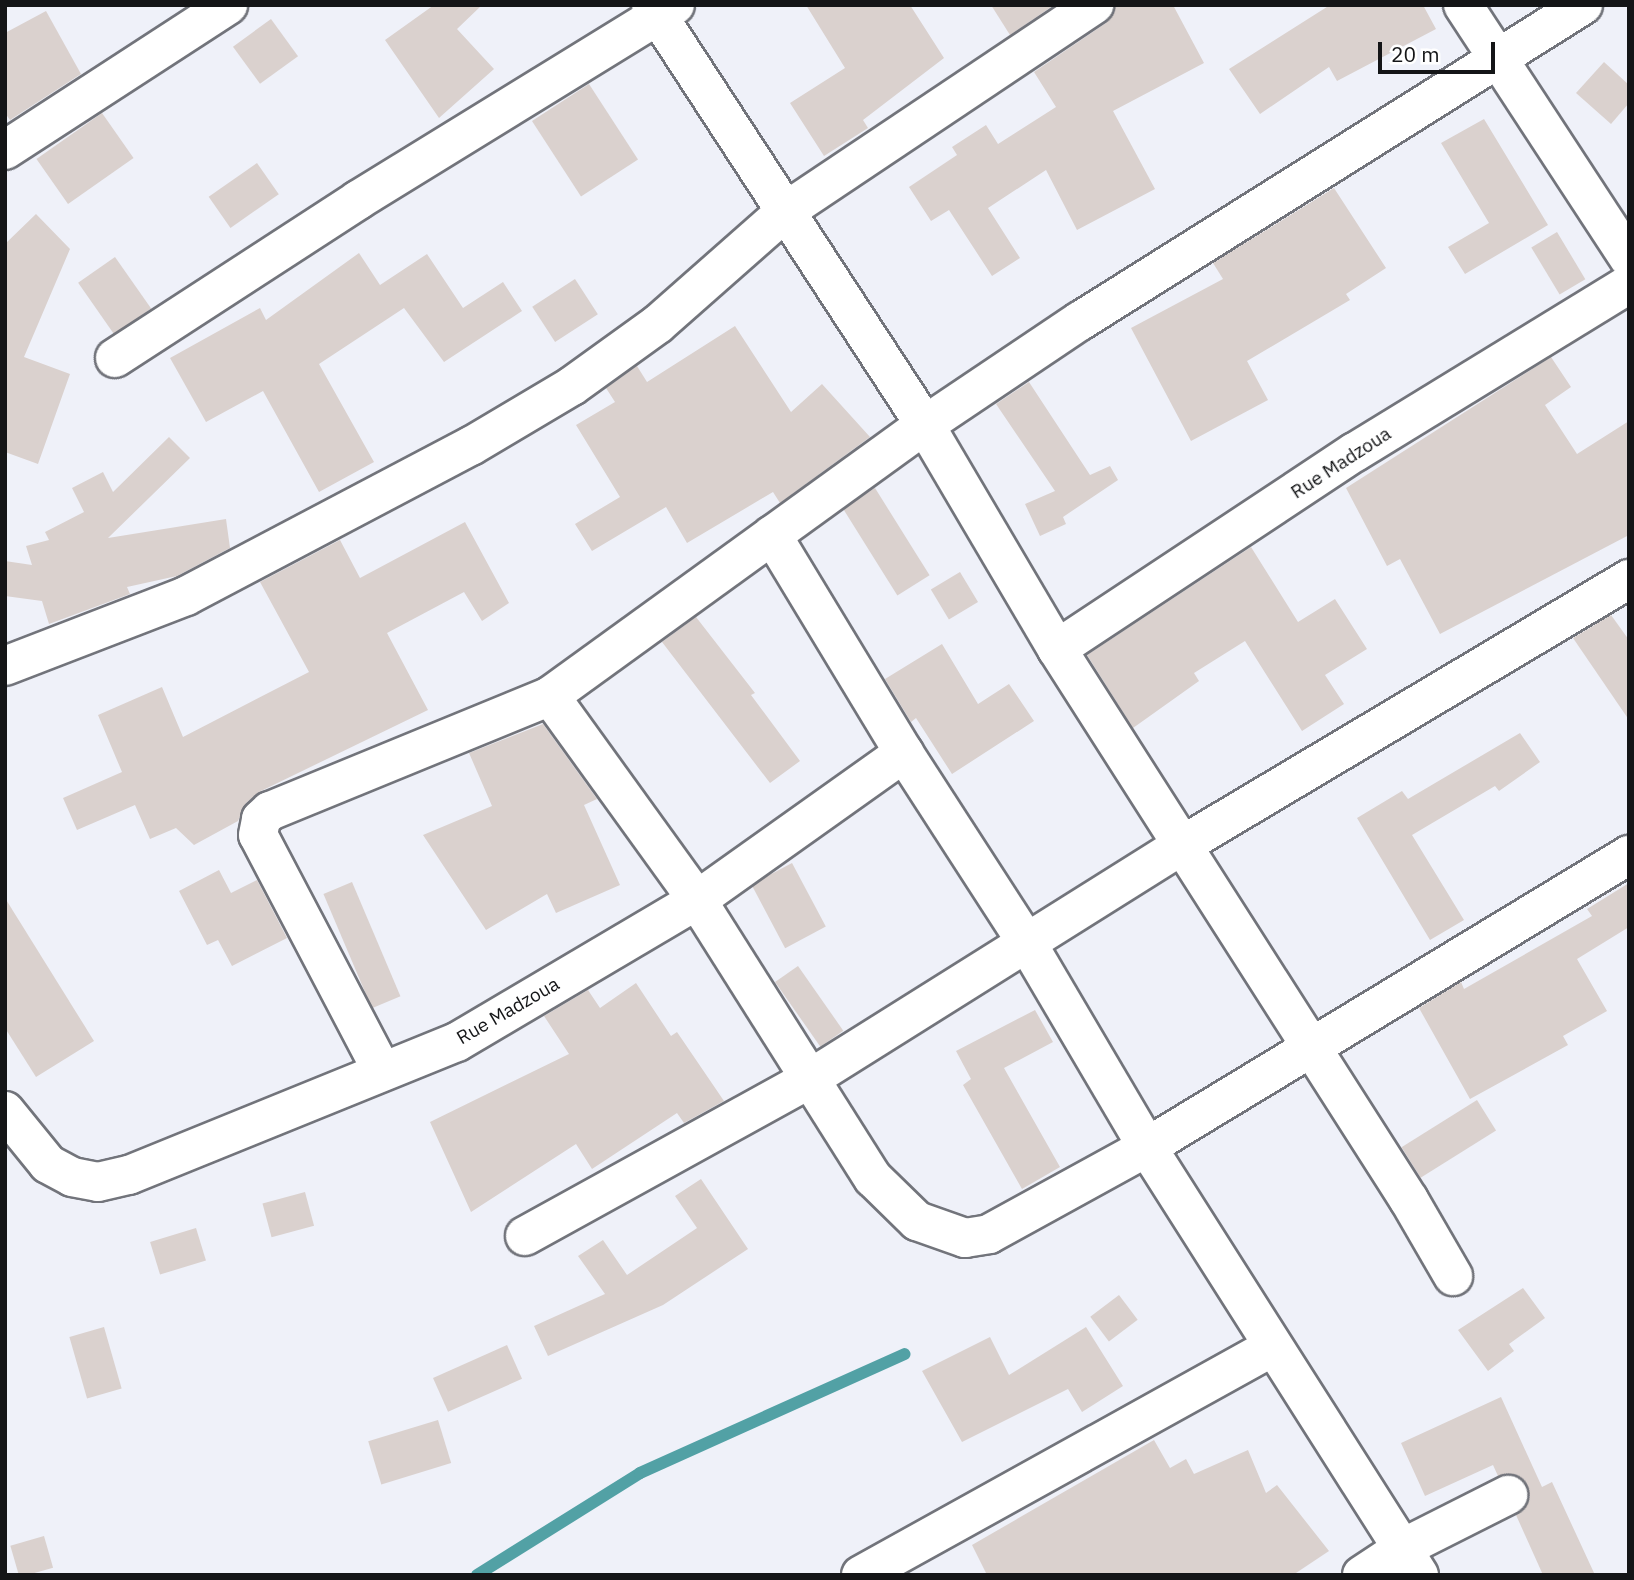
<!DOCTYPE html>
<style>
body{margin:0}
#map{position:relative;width:1634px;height:1580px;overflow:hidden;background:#eff1f9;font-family:"IBM Plex Sans",sans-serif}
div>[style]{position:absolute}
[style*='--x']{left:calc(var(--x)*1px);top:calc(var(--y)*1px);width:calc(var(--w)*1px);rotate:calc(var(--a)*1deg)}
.stream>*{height:12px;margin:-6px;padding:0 6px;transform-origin:6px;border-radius:6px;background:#52a1a5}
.building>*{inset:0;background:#dad1ce;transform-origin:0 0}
.roads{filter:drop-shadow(2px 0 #72747b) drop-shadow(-2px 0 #72747b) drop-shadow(0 2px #72747b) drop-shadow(0 -2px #72747b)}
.minor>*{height:38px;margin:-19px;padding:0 19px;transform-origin:19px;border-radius:19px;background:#fff}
span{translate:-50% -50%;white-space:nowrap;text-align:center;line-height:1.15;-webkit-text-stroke:5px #fff;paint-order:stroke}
.street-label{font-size:19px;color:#141517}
.frame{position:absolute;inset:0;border:7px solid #141517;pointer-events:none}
.scale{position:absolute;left:1378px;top:42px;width:117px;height:32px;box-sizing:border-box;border:4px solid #141517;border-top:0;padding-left:9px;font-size:21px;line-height:24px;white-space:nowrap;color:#141517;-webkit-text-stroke:5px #fff;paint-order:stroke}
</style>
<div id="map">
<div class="stream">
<div style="--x:477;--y:1575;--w:192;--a:-32"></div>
<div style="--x:640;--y:1473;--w:290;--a:-24.2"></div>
</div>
<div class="building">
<div style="clip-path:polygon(434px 5px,482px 5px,457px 29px,494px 69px,439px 118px,385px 40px)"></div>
<div style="clip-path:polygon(806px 5px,910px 5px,944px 58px,863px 120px,868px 128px,824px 156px,790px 103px,845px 68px)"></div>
<div style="clip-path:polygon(991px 5px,1054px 5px,1010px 35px)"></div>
<div style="clip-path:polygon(1116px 5px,1173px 5px,1204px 63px,1113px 111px,1155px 189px,1077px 230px,1046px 170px,988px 208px,1020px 258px,992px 276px,949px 210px,931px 221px,909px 187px,957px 155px,952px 147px,986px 125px,998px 144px,1056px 107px,1034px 72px,1106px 23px)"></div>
<div style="clip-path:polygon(1330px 5px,1423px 5px,1436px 29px,1337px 81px,1329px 67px,1260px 114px,1229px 69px)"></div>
<div style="clip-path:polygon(46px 11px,81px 74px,10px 120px,5px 113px,5px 33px)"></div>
<div style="left:271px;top:19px;width:46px;height:47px;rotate:54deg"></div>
<div style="clip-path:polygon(1604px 62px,1629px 85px,1629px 103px,1611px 124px,1576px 93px)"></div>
<div style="left:589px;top:84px;width:90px;height:68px;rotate:57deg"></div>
<div style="left:102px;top:113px;width:55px;height:80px;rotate:55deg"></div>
<div style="clip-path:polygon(1484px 119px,1548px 225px,1465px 274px,1448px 247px,1489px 223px,1441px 143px)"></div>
<div style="left:257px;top:163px;width:38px;height:59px;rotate:55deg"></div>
<div style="clip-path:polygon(1334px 188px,1386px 268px,1346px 294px,1350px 300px,1247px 361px,1268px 400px,1191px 441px,1131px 328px,1223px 279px,1213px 263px)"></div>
<div style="clip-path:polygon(36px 214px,70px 249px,24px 357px,70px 374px,38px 464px,5px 452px,5px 244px)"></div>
<div style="left:1557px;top:232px;width:55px;height:30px;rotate:59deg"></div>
<div style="clip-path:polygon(359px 253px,380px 285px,427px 254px,463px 308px,503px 282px,522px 311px,444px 362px,404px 308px,319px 364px,374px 462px,319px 492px,263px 391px,206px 422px,170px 358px,260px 308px,266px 320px)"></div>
<div style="left:115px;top:257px;width:63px;height:45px;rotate:55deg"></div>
<div style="left:575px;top:279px;width:42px;height:51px;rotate:57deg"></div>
<div style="clip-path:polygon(735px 326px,791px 412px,822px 384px,870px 437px,780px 503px,773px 492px,687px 543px,666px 507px,592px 551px,575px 524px,620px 497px,576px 425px,615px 402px,606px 388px,637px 366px,647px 382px)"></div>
<div style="clip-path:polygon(1551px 357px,1571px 387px,1545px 405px,1577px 454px,1629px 421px,1629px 535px,1440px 634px,1400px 559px,1387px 566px,1346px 488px)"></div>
<div style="clip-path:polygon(1029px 382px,1090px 475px,1110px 466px,1118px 480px,1063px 517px,1066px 524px,1040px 536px,1025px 504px,1055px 491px,996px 404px)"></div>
<div style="clip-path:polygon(169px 437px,190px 458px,108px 538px,226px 519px,230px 548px,177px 576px,127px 587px,130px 594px,49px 624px,42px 601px,5px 596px,5px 561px,32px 565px,26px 546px,49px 540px,45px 532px,84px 512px,72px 488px,103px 472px,113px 492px)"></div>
<div style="left:875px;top:488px;width:103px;height:38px;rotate:58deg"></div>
<div style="clip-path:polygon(465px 522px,509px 603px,482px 621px,464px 592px,387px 633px,428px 710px,261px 791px,246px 803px,238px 821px,194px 845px,176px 828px,150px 839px,135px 805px,77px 830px,63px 798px,122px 772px,98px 715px,162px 687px,183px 737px,309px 672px,260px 582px,340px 540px,360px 578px)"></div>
<div style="clip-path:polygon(1251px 547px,1298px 622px,1335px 599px,1367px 649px,1325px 675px,1344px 704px,1302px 731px,1245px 641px,1194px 673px,1199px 681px,1133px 728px,1087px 655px)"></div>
<div style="left:960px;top:572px;width:35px;height:34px;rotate:59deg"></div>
<div style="clip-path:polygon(1611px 615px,1629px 640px,1629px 720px,1573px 638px)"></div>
<div style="clip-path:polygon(696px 617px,755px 693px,751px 695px,800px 761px,770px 783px,662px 642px)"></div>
<div style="clip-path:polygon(942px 644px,978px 704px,1009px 684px,1034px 721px,952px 774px,916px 718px,911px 722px,885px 679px)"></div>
<div style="clip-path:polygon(543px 724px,597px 799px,584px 805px,620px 885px,556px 913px,547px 894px,486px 930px,423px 835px,492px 806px,469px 753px)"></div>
<div style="clip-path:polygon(1520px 733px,1540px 762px,1499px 791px,1495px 786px,1412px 835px,1464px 920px,1430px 940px,1357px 818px,1402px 791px,1408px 799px)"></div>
<div style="left:792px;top:863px;width:72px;height:46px;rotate:62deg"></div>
<div style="clip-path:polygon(219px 870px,231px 893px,257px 880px,287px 938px,232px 966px,218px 940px,207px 945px,179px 891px)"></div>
<div style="left:352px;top:882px;width:124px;height:31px;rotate:67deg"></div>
<div style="clip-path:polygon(1629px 883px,1629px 927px,1577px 959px,1607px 1011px,1563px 1036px,1568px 1045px,1470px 1099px,1419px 1008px,1461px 982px,1464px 989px,1592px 916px,1587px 909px)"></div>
<div style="clip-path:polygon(5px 898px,94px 1041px,36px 1077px,5px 1028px)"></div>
<div style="left:798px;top:966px;width:79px;height:28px;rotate:55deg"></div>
<div style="clip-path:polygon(636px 983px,671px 1036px,677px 1032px,724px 1101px,684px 1123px,677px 1113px,592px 1169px,576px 1144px,471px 1212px,430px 1122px,569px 1054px,544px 1016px,588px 990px,600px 1008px)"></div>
<div style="clip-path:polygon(1035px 1010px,1053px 1042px,1004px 1068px,1060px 1167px,1022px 1189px,963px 1085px,971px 1079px,956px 1051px)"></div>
<div style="left:1477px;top:1100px;width:36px;height:89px;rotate:58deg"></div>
<div style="clip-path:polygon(701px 1179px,748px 1249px,663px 1305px,548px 1356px,534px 1326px,605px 1294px,578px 1256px,603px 1240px,627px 1275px,697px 1228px,675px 1196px)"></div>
<div style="left:305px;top:1192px;width:35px;height:44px;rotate:75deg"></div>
<div style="left:196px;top:1228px;width:34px;height:48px;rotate:73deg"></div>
<div style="clip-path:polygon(1523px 1288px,1545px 1318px,1509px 1344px,1514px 1351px,1488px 1371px,1458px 1330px)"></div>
<div style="left:1119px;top:1295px;width:31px;height:36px;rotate:53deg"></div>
<div style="left:104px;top:1327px;width:64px;height:36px;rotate:74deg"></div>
<div style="clip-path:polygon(1086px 1327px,1123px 1386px,1082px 1412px,1068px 1389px,962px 1442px,922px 1371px,990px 1337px,1009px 1375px)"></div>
<div style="left:507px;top:1345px;width:37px;height:81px;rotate:66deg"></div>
<div style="clip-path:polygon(1501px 1397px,1542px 1487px,1552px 1482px,1595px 1575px,1543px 1575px,1516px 1515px,1530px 1497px,1519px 1476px,1498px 1476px,1493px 1465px,1425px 1496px,1401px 1443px)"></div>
<div style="left:438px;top:1420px;width:45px;height:73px;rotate:73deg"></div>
<div style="clip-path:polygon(1154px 1440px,1170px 1468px,1186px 1459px,1194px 1474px,1248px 1450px,1266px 1493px,1277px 1485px,1329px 1551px,1293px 1575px,987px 1575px,972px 1545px)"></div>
<div style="left:44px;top:1536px;width:33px;height:35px;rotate:74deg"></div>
</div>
<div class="roads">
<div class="minor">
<div style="--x:651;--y:5;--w:501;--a:56.88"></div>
<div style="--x:925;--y:425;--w:260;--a:59.5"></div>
<div style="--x:1057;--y:649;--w:654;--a:57.43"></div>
<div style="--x:1409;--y:1200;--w:88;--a:59.9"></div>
<div style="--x:1463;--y:5;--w:303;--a:56.8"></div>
<div style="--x:5;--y:150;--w:266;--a:-33"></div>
<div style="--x:115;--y:358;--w:290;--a:-33"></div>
<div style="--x:358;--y:200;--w:372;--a:-31.6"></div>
<div style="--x:772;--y:535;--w:255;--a:58.8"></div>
<div style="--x:904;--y:753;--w:226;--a:57.1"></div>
<div style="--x:1027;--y:943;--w:237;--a:59.5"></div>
<div style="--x:1147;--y:1147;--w:507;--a:57.56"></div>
<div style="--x:1057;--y:649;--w:357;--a:-33.5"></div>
<div style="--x:1355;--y:452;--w:321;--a:-31.5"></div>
<div style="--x:5;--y:666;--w:194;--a:-21.1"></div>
<div style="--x:186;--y:596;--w:322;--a:-27.8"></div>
<div style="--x:471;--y:446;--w:117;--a:-30.7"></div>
<div style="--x:572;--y:386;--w:106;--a:-35.8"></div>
<div style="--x:658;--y:324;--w:171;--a:-41.4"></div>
<div style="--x:786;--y:211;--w:371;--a:-33.8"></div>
<div style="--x:550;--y:696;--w:251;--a:54.2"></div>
<div style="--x:697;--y:900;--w:329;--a:57.7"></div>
<div style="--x:873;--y:1178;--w:62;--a:44.3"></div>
<div style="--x:917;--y:1221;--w:51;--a:19.5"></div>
<div style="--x:965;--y:1238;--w:24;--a:-9"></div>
<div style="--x:989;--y:1234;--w:180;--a:-28.8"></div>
<div style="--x:1147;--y:1147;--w:564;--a:-31.21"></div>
<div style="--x:381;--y:1069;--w:264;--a:-117.7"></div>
<div style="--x:258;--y:835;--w:16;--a:-79"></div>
<div style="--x:261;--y:819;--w:12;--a:-42"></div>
<div style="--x:270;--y:811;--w:303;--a:-22.3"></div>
<div style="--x:550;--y:696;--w:463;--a:-35.9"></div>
<div style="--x:925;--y:425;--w:187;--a:-33.9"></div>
<div style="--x:1080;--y:321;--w:594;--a:-32.14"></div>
<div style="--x:5;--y:1111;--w:68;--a:50.9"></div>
<div style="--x:48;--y:1164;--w:27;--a:28"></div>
<div style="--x:72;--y:1177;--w:26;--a:11"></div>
<div style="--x:98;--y:1182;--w:32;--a:-13"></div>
<div style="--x:129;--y:1175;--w:354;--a:-22.1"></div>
<div style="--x:457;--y:1042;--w:279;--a:-30.6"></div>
<div style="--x:697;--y:900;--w:254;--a:-35.4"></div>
<div style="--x:525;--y:1236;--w:327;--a:-28.9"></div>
<div style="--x:811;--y:1078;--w:437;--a:-32.1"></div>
<div style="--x:1181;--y:846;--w:522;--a:-30.79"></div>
<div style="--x:861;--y:1575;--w:471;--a:-29"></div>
<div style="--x:1362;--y:1575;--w:49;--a:-33.4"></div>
<div style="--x:1403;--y:1548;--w:118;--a:-26.8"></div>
</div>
</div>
<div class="street-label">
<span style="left:1341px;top:463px;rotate:-33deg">Rue Madzoua</span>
<span style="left:508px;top:1011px;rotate:-30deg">Rue Madzoua</span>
</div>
<div class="frame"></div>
<div class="scale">20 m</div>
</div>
